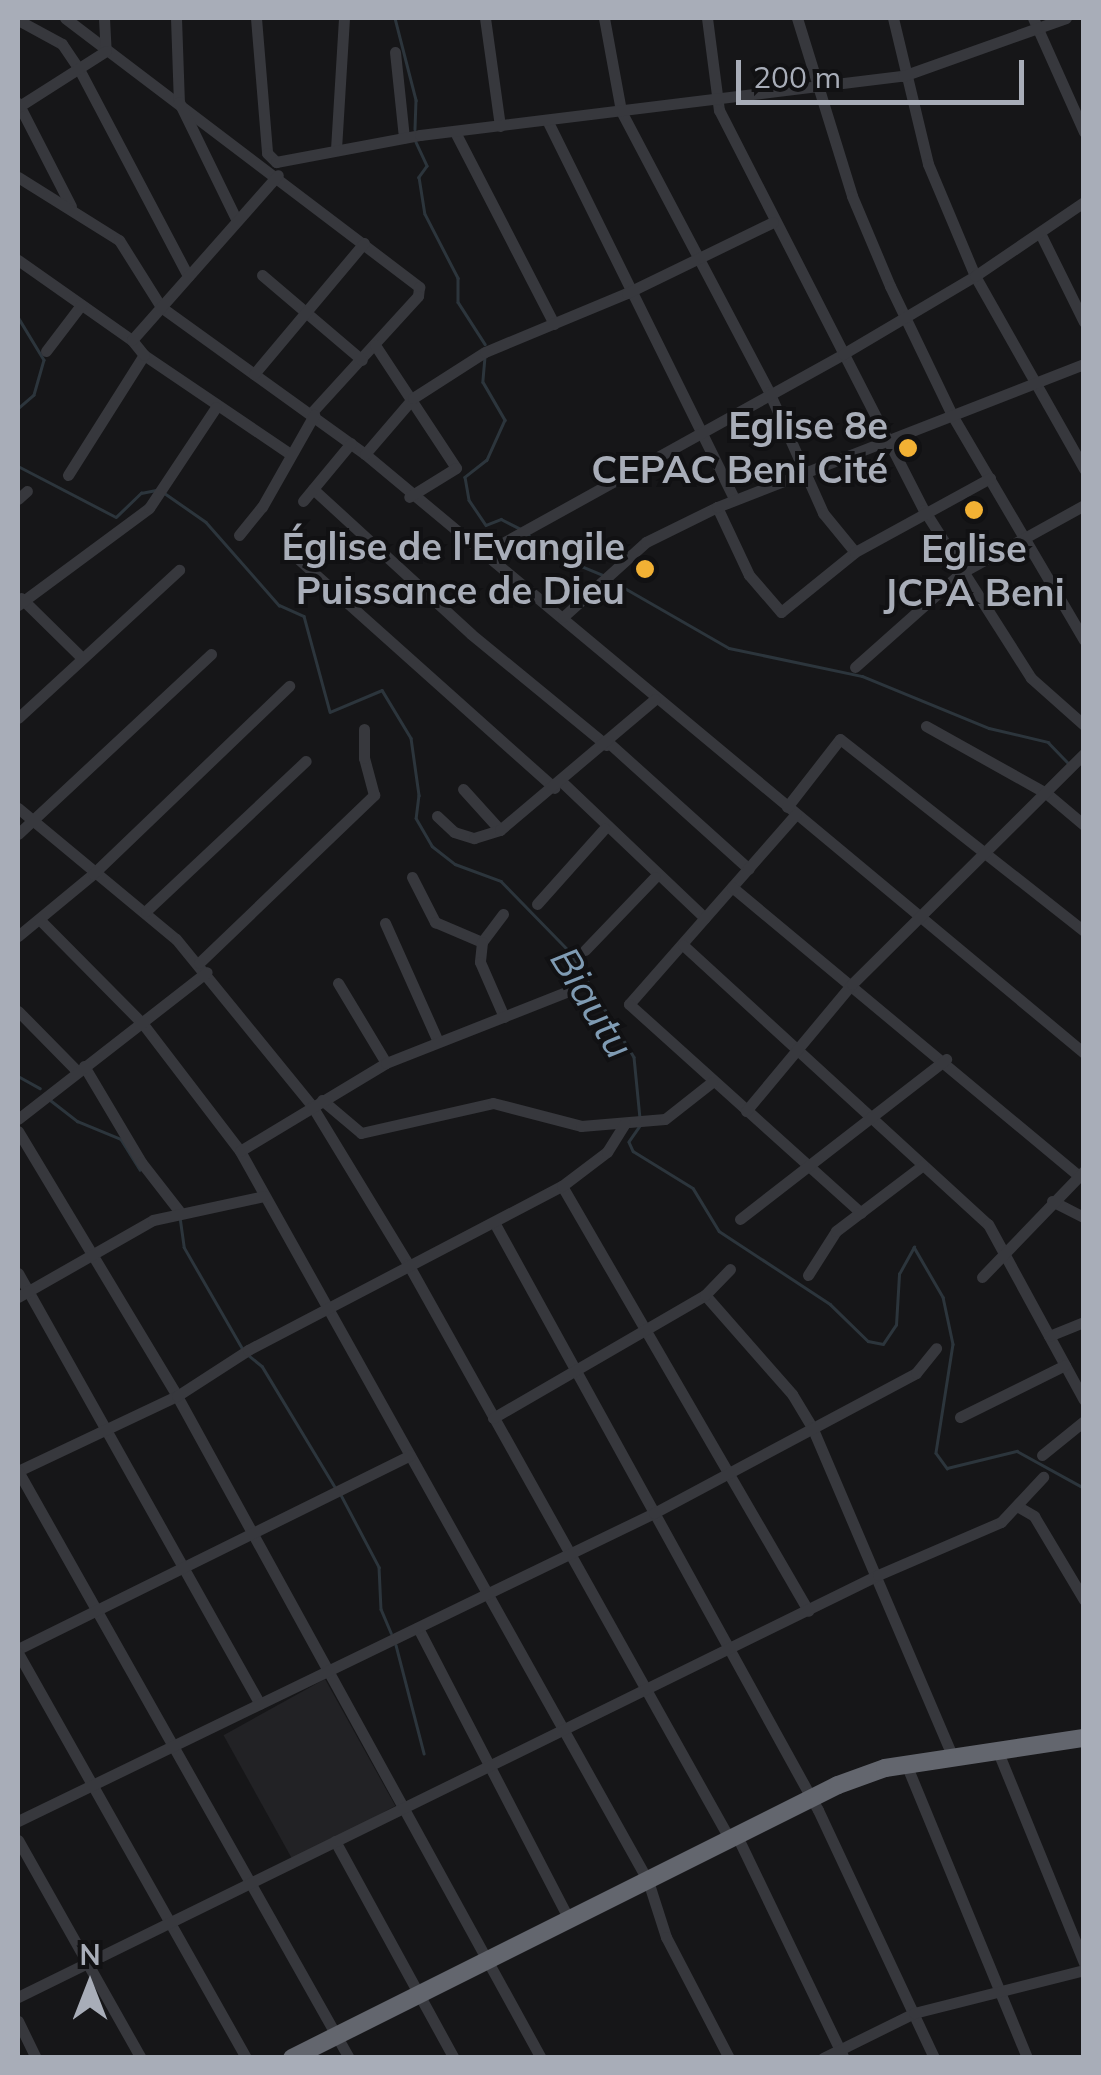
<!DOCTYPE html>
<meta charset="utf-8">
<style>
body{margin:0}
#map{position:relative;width:1101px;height:2075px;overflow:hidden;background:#161618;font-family:Mulish,sans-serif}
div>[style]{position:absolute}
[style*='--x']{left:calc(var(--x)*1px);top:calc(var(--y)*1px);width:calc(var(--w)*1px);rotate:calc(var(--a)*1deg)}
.built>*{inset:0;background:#222225;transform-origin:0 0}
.stream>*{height:2.5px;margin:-1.25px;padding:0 1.25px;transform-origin:1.25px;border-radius:1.25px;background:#2c353c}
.minor>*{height:11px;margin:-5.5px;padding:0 5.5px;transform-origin:5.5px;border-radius:5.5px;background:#37383d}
.highway>*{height:18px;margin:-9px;padding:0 9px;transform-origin:9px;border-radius:9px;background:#63666e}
.dots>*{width:28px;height:28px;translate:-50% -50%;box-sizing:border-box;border:5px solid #111113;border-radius:50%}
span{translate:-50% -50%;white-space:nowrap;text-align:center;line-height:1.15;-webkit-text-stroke:8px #111113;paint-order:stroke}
.poi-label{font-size:38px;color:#a8adb8;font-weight:700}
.right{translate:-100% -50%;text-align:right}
.water-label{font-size:40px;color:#7f9bb3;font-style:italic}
.frame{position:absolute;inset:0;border:20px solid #a8adb8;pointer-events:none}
.north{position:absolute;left:40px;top:1935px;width:100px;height:100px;-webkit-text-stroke:8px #111113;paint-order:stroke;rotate:0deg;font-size:28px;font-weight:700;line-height:40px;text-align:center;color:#a8adb8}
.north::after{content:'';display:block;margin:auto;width:35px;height:45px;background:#a8adb8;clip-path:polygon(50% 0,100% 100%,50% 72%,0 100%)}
.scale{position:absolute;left:736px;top:60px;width:288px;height:45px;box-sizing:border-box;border:5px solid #a8adb8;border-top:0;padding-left:12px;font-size:30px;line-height:35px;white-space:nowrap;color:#a8adb8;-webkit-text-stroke:8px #111113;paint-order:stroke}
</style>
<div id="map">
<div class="built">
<div style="left:325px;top:1679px;width:145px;height:116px;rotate:61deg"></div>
</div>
<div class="stream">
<div style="--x:395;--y:18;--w:85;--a:75.6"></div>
<div style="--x:416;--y:100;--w:29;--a:92"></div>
<div style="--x:416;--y:142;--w:26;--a:65"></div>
<div style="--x:427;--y:166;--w:14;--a:126"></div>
<div style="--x:419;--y:177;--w:37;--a:81"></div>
<div style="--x:425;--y:214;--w:72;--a:62.7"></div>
<div style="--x:458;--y:278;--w:24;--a:90"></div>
<div style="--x:458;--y:302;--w:50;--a:57.3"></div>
<div style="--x:18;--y:317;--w:50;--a:58.8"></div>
<div style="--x:44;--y:360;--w:36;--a:106"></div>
<div style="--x:34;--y:395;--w:21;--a:139"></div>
<div style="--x:485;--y:357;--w:25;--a:95"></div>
<div style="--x:483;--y:382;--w:44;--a:59.9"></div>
<div style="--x:505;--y:420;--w:44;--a:114.2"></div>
<div style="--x:487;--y:460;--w:28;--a:142"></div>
<div style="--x:465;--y:477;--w:23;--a:80"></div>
<div style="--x:469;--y:500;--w:30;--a:56"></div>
<div style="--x:486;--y:525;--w:16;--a:-22"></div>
<div style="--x:501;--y:519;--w:22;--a:27"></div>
<div style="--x:18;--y:466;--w:110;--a:27.5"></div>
<div style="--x:116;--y:517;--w:35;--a:-44"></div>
<div style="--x:141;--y:493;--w:15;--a:-11"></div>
<div style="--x:163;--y:492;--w:52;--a:34.9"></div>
<div style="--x:206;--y:522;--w:111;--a:48.7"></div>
<div style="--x:279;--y:605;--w:27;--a:24"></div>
<div style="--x:304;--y:616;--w:99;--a:74.8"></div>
<div style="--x:330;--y:712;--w:56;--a:-22.9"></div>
<div style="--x:382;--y:690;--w:56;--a:58.9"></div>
<div style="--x:411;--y:738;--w:58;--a:82"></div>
<div style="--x:419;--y:795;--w:23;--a:97"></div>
<div style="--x:416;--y:818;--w:32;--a:60"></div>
<div style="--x:432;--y:846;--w:29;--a:38"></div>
<div style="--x:455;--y:864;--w:49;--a:20.3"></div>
<div style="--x:501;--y:881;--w:98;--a:45.8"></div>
<div style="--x:569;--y:951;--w:124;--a:58.5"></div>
<div style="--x:634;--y:1057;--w:61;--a:84.4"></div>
<div style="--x:527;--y:534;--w:27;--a:42"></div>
<div style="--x:547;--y:552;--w:61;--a:22.3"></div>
<div style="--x:609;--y:579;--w:138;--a:29.9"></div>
<div style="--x:729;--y:648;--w:136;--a:11.9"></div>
<div style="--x:862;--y:676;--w:137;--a:22.3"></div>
<div style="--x:989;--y:728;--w:61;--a:13.3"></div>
<div style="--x:1048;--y:742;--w:28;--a:46"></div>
<div style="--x:18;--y:1076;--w:25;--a:29"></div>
<div style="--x:49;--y:1099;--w:36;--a:38"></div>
<div style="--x:77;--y:1121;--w:48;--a:22.2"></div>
<div style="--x:121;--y:1139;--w:36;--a:58"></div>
<div style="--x:640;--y:1126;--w:19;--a:125"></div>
<div style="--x:629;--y:1142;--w:10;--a:66"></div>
<div style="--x:633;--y:1151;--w:70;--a:31.7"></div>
<div style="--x:693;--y:1188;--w:50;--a:58.8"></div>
<div style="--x:719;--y:1231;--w:133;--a:33.3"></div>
<div style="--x:830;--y:1304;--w:53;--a:44.2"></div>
<div style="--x:868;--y:1341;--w:15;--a:11"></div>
<div style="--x:883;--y:1344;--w:23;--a:-56"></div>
<div style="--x:896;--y:1325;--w:51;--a:-86.6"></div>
<div style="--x:899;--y:1274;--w:31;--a:-61"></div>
<div style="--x:914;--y:1247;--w:58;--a:59.9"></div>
<div style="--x:943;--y:1297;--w:48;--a:78"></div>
<div style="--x:953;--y:1344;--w:110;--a:98.9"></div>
<div style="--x:936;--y:1453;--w:19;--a:54"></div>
<div style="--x:947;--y:1468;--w:72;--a:-13.7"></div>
<div style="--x:1017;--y:1451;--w:77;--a:28.9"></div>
<div style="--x:180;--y:1217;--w:30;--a:82"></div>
<div style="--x:184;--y:1247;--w:116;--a:60.1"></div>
<div style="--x:247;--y:1354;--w:19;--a:39"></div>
<div style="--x:262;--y:1366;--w:141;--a:58.9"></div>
<div style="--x:340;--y:1493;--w:84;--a:62.2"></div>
<div style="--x:379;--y:1567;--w:42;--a:87.3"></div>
<div style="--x:381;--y:1609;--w:26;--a:67"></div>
<div style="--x:396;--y:1645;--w:112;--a:75.5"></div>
</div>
<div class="minor">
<div style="--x:65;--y:18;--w:445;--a:37.2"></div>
<div style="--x:419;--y:287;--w:9;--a:96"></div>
<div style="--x:418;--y:296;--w:159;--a:132.4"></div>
<div style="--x:104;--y:18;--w:33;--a:87"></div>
<div style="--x:176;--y:18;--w:84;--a:88"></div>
<div style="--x:179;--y:102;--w:132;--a:64"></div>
<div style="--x:256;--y:18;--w:135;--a:85.3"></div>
<div style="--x:267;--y:153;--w:13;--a:45"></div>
<div style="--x:485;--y:18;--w:109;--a:82.1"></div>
<div style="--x:604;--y:18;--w:95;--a:79.6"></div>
<div style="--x:621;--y:111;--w:318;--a:62.2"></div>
<div style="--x:769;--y:392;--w:133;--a:65.9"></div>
<div style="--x:823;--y:513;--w:50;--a:50.6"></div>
<div style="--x:707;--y:18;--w:93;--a:82.6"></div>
<div style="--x:719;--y:110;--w:449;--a:62.9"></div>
<div style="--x:924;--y:510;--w:199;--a:57.5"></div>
<div style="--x:1031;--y:678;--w:71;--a:41.6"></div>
<div style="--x:797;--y:18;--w:186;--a:72.8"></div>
<div style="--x:852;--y:196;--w:98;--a:67.1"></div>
<div style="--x:890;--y:286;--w:143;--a:64.3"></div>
<div style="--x:952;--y:415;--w:261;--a:59.6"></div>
<div style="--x:893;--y:18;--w:150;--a:76.5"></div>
<div style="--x:928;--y:164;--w:121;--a:67.2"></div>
<div style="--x:975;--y:276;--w:222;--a:60.5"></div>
<div style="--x:1033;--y:18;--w:125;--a:65.9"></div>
<div style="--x:18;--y:20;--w:50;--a:28.6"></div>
<div style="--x:62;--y:44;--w:32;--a:56"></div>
<div style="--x:80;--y:71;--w:232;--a:62.2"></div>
<div style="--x:395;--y:52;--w:86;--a:84"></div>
<div style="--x:18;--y:103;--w:116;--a:62.8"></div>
<div style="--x:18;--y:107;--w:104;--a:-32.5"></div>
<div style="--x:548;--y:122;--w:420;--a:63.7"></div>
<div style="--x:455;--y:132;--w:216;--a:62.7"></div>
<div style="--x:336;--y:149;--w:131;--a:-86.5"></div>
<div style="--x:276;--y:162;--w:147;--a:-10.6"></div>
<div style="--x:420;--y:135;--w:487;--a:-7"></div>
<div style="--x:903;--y:76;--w:173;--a:-19.6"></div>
<div style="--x:18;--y:177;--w:119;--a:32"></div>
<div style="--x:119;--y:240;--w:79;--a:57.9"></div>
<div style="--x:161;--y:307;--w:251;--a:35.8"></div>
<div style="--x:365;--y:454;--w:936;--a:39.8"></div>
<div style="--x:1040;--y:233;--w:99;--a:63.7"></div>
<div style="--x:18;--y:260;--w:139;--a:35.1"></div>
<div style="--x:262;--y:275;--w:131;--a:40.4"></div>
<div style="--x:375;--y:345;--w:147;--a:56.6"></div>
<div style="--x:456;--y:468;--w:55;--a:148.3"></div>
<div style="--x:46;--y:351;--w:58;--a:-52.7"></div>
<div style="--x:144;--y:355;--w:175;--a:34.1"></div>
<div style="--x:254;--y:374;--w:171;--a:-50"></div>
<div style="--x:365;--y:454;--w:74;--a:-49.4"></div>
<div style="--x:413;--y:398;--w:85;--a:-32.6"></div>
<div style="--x:485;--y:352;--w:154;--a:-22.6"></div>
<div style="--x:627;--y:293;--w:162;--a:-25.9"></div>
<div style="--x:68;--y:475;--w:142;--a:-57.7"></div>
<div style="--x:144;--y:355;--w:19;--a:-129"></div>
<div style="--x:132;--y:340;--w:220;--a:-48.5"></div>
<div style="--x:313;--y:489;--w:214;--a:42.5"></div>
<div style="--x:471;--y:634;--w:175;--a:39.4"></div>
<div style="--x:18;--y:499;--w:12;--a:-42"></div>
<div style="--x:303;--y:501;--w:75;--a:-50.4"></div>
<div style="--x:717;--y:507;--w:75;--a:64.8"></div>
<div style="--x:749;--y:575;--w:49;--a:49.1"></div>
<div style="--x:781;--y:612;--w:95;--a:-39"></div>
<div style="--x:855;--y:552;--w:154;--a:-28.7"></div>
<div style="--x:239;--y:535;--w:36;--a:-51"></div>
<div style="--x:262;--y:507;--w:106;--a:-60.5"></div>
<div style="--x:286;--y:548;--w:360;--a:41.8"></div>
<div style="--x:481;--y:555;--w:414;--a:-29"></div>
<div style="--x:843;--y:354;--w:153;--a:-30.6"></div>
<div style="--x:975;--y:276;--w:132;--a:-34.2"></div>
<div style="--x:21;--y:598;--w:86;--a:44.5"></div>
<div style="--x:18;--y:605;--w:163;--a:-36.5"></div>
<div style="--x:149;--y:508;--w:121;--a:-56.4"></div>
<div style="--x:563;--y:617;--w:112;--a:-42.1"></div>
<div style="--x:646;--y:542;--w:79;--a:-26.2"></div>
<div style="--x:717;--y:507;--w:394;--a:-21.3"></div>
<div style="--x:855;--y:667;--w:142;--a:-41.6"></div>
<div style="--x:961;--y:573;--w:141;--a:-28.9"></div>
<div style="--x:18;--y:718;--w:219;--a:-42.6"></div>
<div style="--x:926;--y:726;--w:137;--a:29.2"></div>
<div style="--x:1046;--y:793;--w:50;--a:40.1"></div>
<div style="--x:609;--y:743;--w:188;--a:42"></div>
<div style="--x:562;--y:782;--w:197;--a:43.6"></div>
<div style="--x:463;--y:789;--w:55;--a:47.9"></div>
<div style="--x:787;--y:807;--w:86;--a:-52.1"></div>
<div style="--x:840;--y:739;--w:310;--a:38.2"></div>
<div style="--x:18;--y:808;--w:205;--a:39.7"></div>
<div style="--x:176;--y:939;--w:215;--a:50.8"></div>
<div style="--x:312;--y:1106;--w:185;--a:58.7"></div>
<div style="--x:408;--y:1264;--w:658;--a:60.78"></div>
<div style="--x:796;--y:814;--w:253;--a:131.3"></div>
<div style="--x:629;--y:1004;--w:312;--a:42"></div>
<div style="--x:437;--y:816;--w:23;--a:43"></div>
<div style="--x:454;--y:832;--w:21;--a:17"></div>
<div style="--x:474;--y:838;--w:27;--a:-17"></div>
<div style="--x:500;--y:830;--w:203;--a:-40.2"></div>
<div style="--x:18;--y:834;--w:264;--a:-43"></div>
<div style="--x:412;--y:877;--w:51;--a:62.9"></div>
<div style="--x:435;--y:922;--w:51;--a:23.1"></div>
<div style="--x:732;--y:887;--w:452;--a:39.8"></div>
<div style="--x:537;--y:904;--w:101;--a:-48.2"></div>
<div style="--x:146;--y:911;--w:219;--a:-43.2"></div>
<div style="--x:503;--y:914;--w:35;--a:127"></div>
<div style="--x:482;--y:942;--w:20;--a:96"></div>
<div style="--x:480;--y:962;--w:60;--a:66.4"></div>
<div style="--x:40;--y:920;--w:146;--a:45.3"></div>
<div style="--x:143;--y:1024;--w:160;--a:52.6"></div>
<div style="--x:240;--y:1151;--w:836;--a:60.8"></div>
<div style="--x:648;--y:1881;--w:59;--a:72.2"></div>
<div style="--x:666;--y:1937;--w:136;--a:62.5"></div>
<div style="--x:385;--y:923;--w:127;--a:65.9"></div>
<div style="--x:18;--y:936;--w:97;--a:-39.6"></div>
<div style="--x:93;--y:874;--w:272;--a:-43.8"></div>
<div style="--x:683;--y:945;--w:413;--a:42.5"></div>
<div style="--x:988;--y:1224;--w:200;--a:61.4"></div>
<div style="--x:585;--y:950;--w:101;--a:-46.2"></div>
<div style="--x:199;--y:963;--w:243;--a:-43.8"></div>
<div style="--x:374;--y:795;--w:38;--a:-105"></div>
<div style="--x:364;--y:758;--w:29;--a:-90"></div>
<div style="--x:338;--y:983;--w:93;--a:59"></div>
<div style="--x:18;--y:1011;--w:84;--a:45.5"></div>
<div style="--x:84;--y:1066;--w:112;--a:59.3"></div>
<div style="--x:141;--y:1162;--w:62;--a:52.2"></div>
<div style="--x:322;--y:1100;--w:51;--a:40.2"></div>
<div style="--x:361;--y:1133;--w:135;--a:-12.8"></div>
<div style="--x:493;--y:1103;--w:91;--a:14.6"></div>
<div style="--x:581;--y:1126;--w:84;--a:-4.8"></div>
<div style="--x:665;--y:1119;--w:60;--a:-38.2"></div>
<div style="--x:746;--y:1111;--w:165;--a:-50.2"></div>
<div style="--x:852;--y:984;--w:327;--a:-44.8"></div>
<div style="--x:18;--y:1119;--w:239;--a:-37.9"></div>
<div style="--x:18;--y:1131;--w:309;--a:59"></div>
<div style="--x:177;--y:1396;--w:755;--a:61.2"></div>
<div style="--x:240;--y:1151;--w:170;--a:-31.1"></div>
<div style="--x:386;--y:1063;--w:202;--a:-21.5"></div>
<div style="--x:562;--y:1186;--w:491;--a:59.9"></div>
<div style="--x:1052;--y:1201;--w:36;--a:27"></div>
<div style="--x:740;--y:1219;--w:261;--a:-37.8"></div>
<div style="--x:495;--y:1224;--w:669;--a:61.14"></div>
<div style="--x:818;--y:1810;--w:274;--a:64.9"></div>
<div style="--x:18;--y:1273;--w:494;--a:60.7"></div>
<div style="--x:808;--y:1275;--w:52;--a:-57.5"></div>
<div style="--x:836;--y:1231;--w:109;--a:-37.2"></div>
<div style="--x:982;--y:1277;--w:147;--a:-46.1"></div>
<div style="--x:705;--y:1295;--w:132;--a:48.7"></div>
<div style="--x:792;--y:1394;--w:39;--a:59"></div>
<div style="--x:812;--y:1427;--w:360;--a:66.9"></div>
<div style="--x:18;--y:1297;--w:155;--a:-29.7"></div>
<div style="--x:153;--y:1220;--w:114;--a:-12.2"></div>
<div style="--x:1049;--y:1336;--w:38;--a:-22"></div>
<div style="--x:960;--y:1417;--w:117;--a:-26.3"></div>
<div style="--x:493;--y:1418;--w:245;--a:-30.1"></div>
<div style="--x:705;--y:1295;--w:36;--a:-46"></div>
<div style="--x:1042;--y:1455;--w:54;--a:-39"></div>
<div style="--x:18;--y:1471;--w:176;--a:-25.3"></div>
<div style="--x:177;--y:1396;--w:85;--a:-32.9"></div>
<div style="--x:248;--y:1350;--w:354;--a:-27.6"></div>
<div style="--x:562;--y:1186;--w:56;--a:-37.1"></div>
<div style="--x:607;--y:1152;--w:34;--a:-58"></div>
<div style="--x:18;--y:1471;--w:674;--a:60.58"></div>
<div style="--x:1017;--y:1506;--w:20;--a:30"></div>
<div style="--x:1034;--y:1516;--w:98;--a:59.2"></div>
<div style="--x:418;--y:1628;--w:328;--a:62.6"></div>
<div style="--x:18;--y:1649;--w:437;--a:-26.3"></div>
<div style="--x:18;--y:1653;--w:465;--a:60.6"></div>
<div style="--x:998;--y:1752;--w:228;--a:67.8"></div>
<div style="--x:906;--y:1764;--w:318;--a:67.6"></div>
<div style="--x:18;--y:1821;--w:707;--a:-25.84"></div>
<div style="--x:654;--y:1513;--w:297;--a:-28.1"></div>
<div style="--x:916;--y:1373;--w:32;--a:-51"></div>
<div style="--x:736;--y:1834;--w:249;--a:64.3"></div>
<div style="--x:18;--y:1840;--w:250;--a:60.6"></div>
<div style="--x:335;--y:1841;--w:247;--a:61.3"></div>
<div style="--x:18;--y:1997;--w:958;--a:-26.14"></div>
<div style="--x:878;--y:1575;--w:134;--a:-23.3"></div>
<div style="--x:1001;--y:1522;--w:62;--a:-47"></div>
<div style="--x:18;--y:2021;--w:41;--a:64.1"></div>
<div style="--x:823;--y:2058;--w:102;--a:-26.3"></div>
<div style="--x:914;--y:2013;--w:175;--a:-14.2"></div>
</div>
<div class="highway">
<div style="--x:292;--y:2058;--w:610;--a:-26.57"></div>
<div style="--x:838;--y:1785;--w:50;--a:-19.9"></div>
<div style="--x:885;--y:1768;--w:201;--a:-8.6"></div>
</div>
<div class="dots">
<div style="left:908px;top:448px;background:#f2b134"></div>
<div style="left:974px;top:510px;background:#f2b134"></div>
<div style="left:645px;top:569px;background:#f2b134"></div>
</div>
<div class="poi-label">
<span class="right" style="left:888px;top:448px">Eglise 8e<br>CEPAC Beni Cité</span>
<span class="right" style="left:625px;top:569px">Église de l'Evangile<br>Puissance de Dieu</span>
<span style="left:974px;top:571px">Eglise<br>JCPA Beni</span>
</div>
<div class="water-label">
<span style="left:593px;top:1002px;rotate:59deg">Biautu</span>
</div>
<div class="frame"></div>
<div class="north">N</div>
<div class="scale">200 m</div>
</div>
